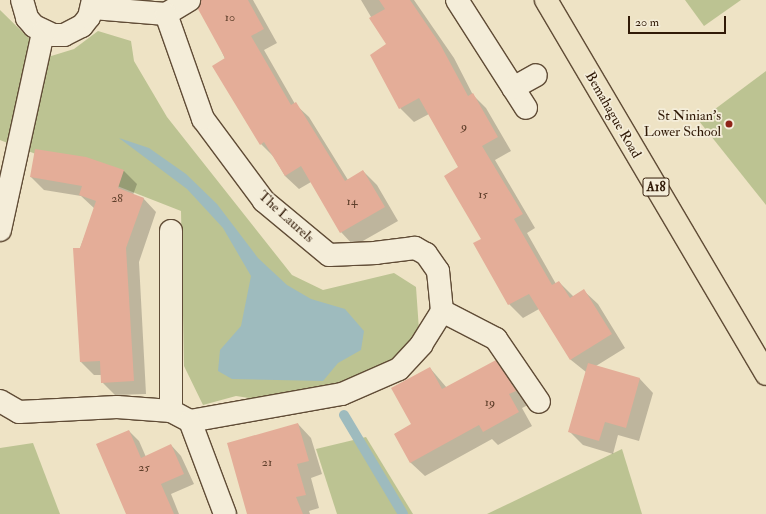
<!DOCTYPE html>
<style>
body{margin:0}
#map{position:relative;width:766px;height:514px;overflow:hidden;background:#eee3c5;font-family:"IM FELL Double Pica",serif}
div>[style]{position:absolute}
[style*='--x']{left:calc(var(--x)*1px);top:calc(var(--y)*1px);width:calc(var(--w)*1px);rotate:calc(var(--a)*1deg)}
.green>*{inset:0;background:#bcc392}
.water>*{inset:0;background:#9ebbbe}
.shadow>*{inset:0;background:#0003}
.stream>*{height:10px;margin:-5px;padding:0 5px;transform-origin:5px;border-radius:5px;background:#9ebbbe}
.building>*{inset:0;background:#e4ad98}
.roads{filter:drop-shadow(1px 0 #604c36) drop-shadow(-1px 0 #604c36) drop-shadow(0 1px #604c36) drop-shadow(0 -1px #604c36)}
.minor>*{height:22px;margin:-11px;padding:0 11px;transform-origin:11px;border-radius:11px;background:#f4edd9}
.trunk>*{height:22px;margin:-11px;padding:0 11px;transform-origin:11px;border-radius:11px;background:#eee3c5}
.dots>*{width:11px;height:11px;translate:-50% -50%;box-sizing:border-box;border:2px solid #f4edd9;border-radius:50%}
span{translate:-50% -50%;white-space:nowrap;text-align:center;line-height:1.15;-webkit-text-stroke:3.5px #f4edd9;paint-order:stroke}
.number-label{font-size:12px;color:#5e3f2b}
.number-label span{-webkit-text-stroke-width:0}
.shield-label span{padding:1px 3px;background:#f4edd9;border:1px solid;border-radius:3px;-webkit-text-stroke-width:0}
.shield-label{font-size:13px;color:#311a07;font-weight:700}
.street-label{font-size:14px;color:#311a07}
.poi-label{font-size:14px;color:#311a07}
.right{translate:-100% -50%;text-align:right}
.scale{position:absolute;left:628px;top:16px;width:98px;height:18px;box-sizing:border-box;border:2px solid #311a07;border-top:0;padding-left:5px;font-size:12px;line-height:14px;white-space:nowrap;color:#311a07;-webkit-text-stroke:3px #f4edd9;paint-order:stroke}
</style>
<div id="map">
<div class="green">
<div style="clip-path:polygon(685px 0,741px 0,704px 26px)"></div>
<div style="clip-path:polygon(0 10px,48px 57px,74px 49px,98px 31px,131px 41px,134px 61px,167px 117px,292px 275px,323px 290px,394px 273px,416px 287px,419px 330px,394px 362px,366px 376px,277px 402px,236px 396px,203px 405px,184px 366px,181px 211px,0 140px)"></div>
<div style="clip-path:polygon(766px 71px,766px 205px,699px 121px)"></div>
<div style="clip-path:polygon(366px 437px,413px 514px,337px 514px,316px 449px)"></div>
<div style="clip-path:polygon(33px 443px,60px 514px,0 514px,0 448px)"></div>
<div style="clip-path:polygon(622px 449px,642px 514px,487px 514px)"></div>
</div>
<div class="water">
<div style="clip-path:polygon(119px 138px,149px 148px,186px 174px,217px 204px,258px 258px,287px 285px,311px 299px,345px 309px,364px 331px,361px 350px,338px 363px,323px 381px,232px 379px,218px 371px,220px 350px,241px 326px,251px 276px,223px 228px,187px 189px)"></div>
</div>
<div class="shadow">
<div style="clip-path:polygon(200px 0,253px 0,277px 43px,264px 50px,295px 104px,309px 117px,348px 180px,363px 171px,377px 185px,398px 221px,354px 246px,341px 232px,311px 182px,299px 189px,285px 176px,274px 157px,261px 144px)"></div>
<div style="clip-path:polygon(361px 0,414px 0,454px 58px,473px 95px,486px 108px,511px 151px,495px 160px,535px 228px,527px 233px,556px 284px,559px 282px,574px 297px,584px 291px,598px 304px,625px 348px,596px 366px,640px 379px,653px 393px,639px 441px,618px 435px,613px 454px,583px 445px,569px 431px,586px 372px,571px 360px,539px 309px,523px 318px,509px 304px,475px 244px,483px 239px,460px 168px,429px 114px,414px 122px,400px 108px,387px 44px)"></div>
<div style="clip-path:polygon(86px 158px,124px 171px,137px 184px,133px 195px,143px 198px,156px 212px,139px 262px,146px 394px,115px 395px,102px 382px,102px 375px,94px 375px,81px 362px,74px 249px,80px 248px,95px 209px,81px 196px,44px 190px,31px 177px)"></div>
<div style="clip-path:polygon(495px 362px,509px 375px,528px 405px,522px 408px,532px 426px,498px 445px,492px 439px,425px 476px,411px 463px,395px 434px,413px 424px,430px 368px,447px 388px)"></div>
<div style="clip-path:polygon(298px 424px,311px 438px,322px 474px,311px 478px,319px 508px,309px 511px,310px 514px,260px 514px)"></div>
<div style="clip-path:polygon(129px 431px,139px 441px,146px 457px,171px 445px,181px 456px,194px 484px,171px 494px,179px 514px,127px 514px)"></div>
</div>
<div class="stream">
<div style="--x:344;--y:415;--w:115;--a:59.2"></div>
</div>
<div class="building">
<div style="clip-path:polygon(201px 0,248px 0,264px 29px,251px 36px,291px 105px,296px 102px,345px 181px,363px 170px,385px 207px,340px 233px,301px 166px,285px 176px,264px 142px,260px 145px,212px 66px,225px 58px,198px 9px)"></div>
<div style="clip-path:polygon(379px 0,410px 0,440px 44px,468px 96px,473px 93px,498px 137px,482px 146px,523px 214px,514px 219px,552px 285px,559px 281px,570px 298px,584px 289px,612px 334px,570px 360px,529px 294px,508px 305px,473px 243px,481px 239px,444px 176px,458px 167px,419px 98px,399px 109px,370px 55px,386px 44px,369px 18px,385px 9px)"></div>
<div style="clip-path:polygon(35px 149px,86px 157px,124px 170px,118px 188px,144px 198px,126px 248px,134px 381px,101px 383px,100px 361px,80px 362px,73px 248px,80px 248px,96px 201px,79px 195px,82px 186px,30px 177px)"></div>
<div style="clip-path:polygon(496px 360px,516px 391px,509px 394px,519px 412px,483px 432px,479px 425px,410px 463px,394px 434px,411px 424px,391px 388px,430px 367px,442px 389px)"></div>
<div style="clip-path:polygon(588px 363px,640px 378px,626px 428px,605px 422px,599px 441px,568px 432px)"></div>
<div style="clip-path:polygon(298px 423px,309px 461px,297px 464px,306px 495px,296px 497px,303px 514px,247px 514px,227px 443px)"></div>
<div style="clip-path:polygon(129px 430px,141px 458px,171px 444px,184px 474px,161px 484px,174px 514px,126px 514px,96px 444px)"></div>
</div>
<div class="roads">
<div class="minor">
<div style="--x:22;--y:0;--w:19;--a:74"></div>
<div style="--x:27;--y:18;--w:11;--a:49"></div>
<div style="--x:34;--y:26;--w:21;--a:25"></div>
<div style="--x:53;--y:35;--w:11;--a:0"></div>
<div style="--x:64;--y:35;--w:20;--a:-27"></div>
<div style="--x:82;--y:26;--w:11;--a:-52"></div>
<div style="--x:89;--y:17;--w:17;--a:-77"></div>
<div style="--x:457;--y:0;--w:128;--a:57.4"></div>
<div style="--x:93;--y:8;--w:73;--a:4.7"></div>
<div style="--x:166;--y:14;--w:27;--a:-31"></div>
<div style="--x:513;--y:88;--w:26;--a:-29"></div>
<div style="--x:0;--y:230;--w:203;--a:-77.7"></div>
<div style="--x:442;--y:311;--w:61;--a:27.4"></div>
<div style="--x:496;--y:339;--w:76;--a:55.7"></div>
<div style="--x:0;--y:401;--w:22;--a:30"></div>
<div style="--x:19;--y:412;--w:98;--a:-2.9"></div>
<div style="--x:117;--y:407;--w:54;--a:4.2"></div>
<div style="--x:171;--y:411;--w:21;--a:28"></div>
<div style="--x:190;--y:421;--w:154;--a:-10.1"></div>
<div style="--x:342;--y:394;--w:62;--a:-23.7"></div>
<div style="--x:399;--y:369;--w:33;--a:-47"></div>
<div style="--x:421;--y:345;--w:40;--a:-58"></div>
<div style="--x:442;--y:311;--w:40;--a:-95.7"></div>
<div style="--x:438;--y:271;--w:21;--a:-125"></div>
<div style="--x:426;--y:254;--w:13;--a:-151"></div>
<div style="--x:415;--y:248;--w:39;--a:173"></div>
<div style="--x:376;--y:253;--w:47;--a:177.6"></div>
<div style="--x:329;--y:255;--w:85;--a:-140.3"></div>
<div style="--x:264;--y:201;--w:102;--a:-126.6"></div>
<div style="--x:203;--y:119;--w:111;--a:-109.4"></div>
<div style="--x:171;--y:411;--w:180;--a:-90"></div>
<div style="--x:190;--y:421;--w:99;--a:69.4"></div>
</div>
<div class="trunk">
<div style="--x:546;--y:0;--w:434;--a:59.5"></div>
</div>
</div>
<div class="dots">
<div style="left:729px;top:124px;background:#8f2418"></div>
</div>
<div class="number-label">
<span style="left:230px;top:18px">10</span>
<span style="left:464px;top:127px">9</span>
<span style="left:483px;top:195px">15</span>
<span style="left:117px;top:199px">28</span>
<span style="left:352px;top:202px">14</span>
<span style="left:490px;top:403px">19</span>
<span style="left:267px;top:463px">21</span>
<span style="left:144px;top:468px">25</span>
</div>
<div class="shield-label">
<span style="left:656px;top:187px">A18</span>
</div>
<div class="street-label">
<span style="left:613px;top:115px;rotate:60deg">Bemahague Road</span>
<span style="left:286px;top:217px;rotate:42deg">The Laurels</span>
</div>
<div class="poi-label">
<span class="right" style="left:721px;top:124px">St Ninian's<br>Lower School</span>
</div>
<div class="scale">20 m</div>
</div>
